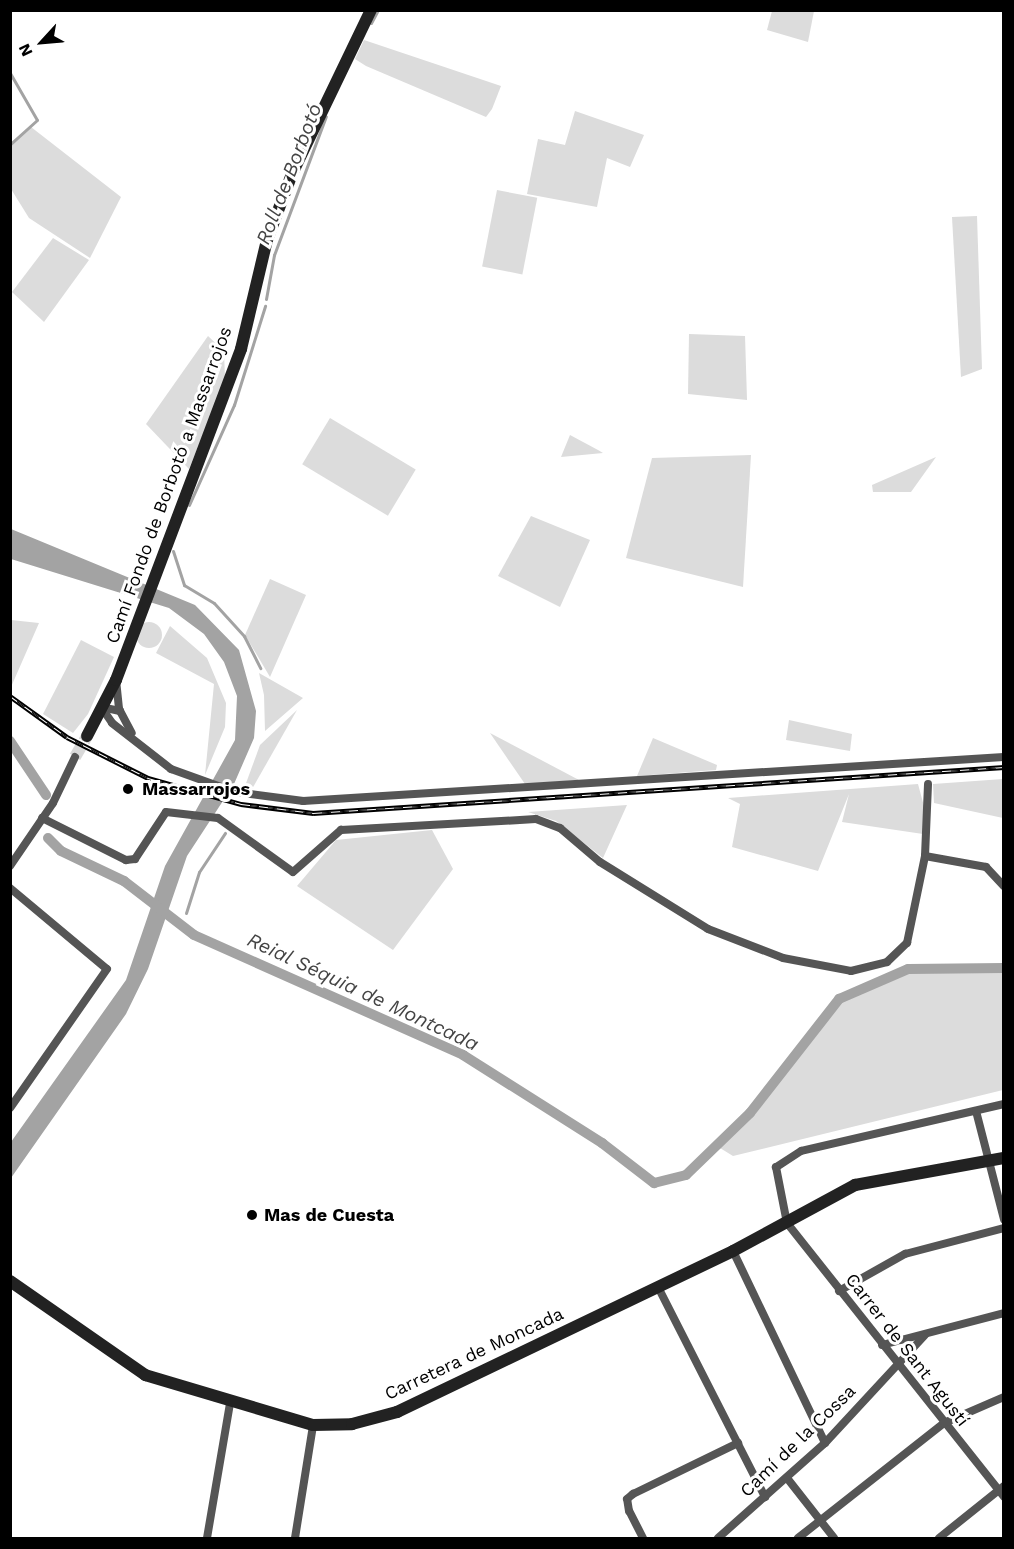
<!DOCTYPE html>
<meta charset="utf-8">
<style>
body{margin:0}
#map{position:relative;width:1014px;height:1549px;overflow:hidden;background:#fff;font-family:"Work Sans",sans-serif}
div>[style]{position:absolute}
[style*='--x']{left:calc(var(--x)*1px);top:calc(var(--y)*1px);width:calc(var(--w)*1px);rotate:calc(var(--a)*1deg)}
.green>*{inset:0;background:#dcdcdc;transform-origin:0 0}
.round{border-radius:50%}
.water>*{inset:0;background:#a3a3a3}
.stream>*{height:3px;margin:-1.5px;padding:0 1.5px;transform-origin:1.5px;border-radius:1.5px;background:#a3a3a3}
.canal>*{height:10px;margin:-5px;padding:0 5px;transform-origin:5px;border-radius:5px;background:#a3a3a3}
.secondary-tunnel>*{height:12px;margin-top:-6px;transform-origin:0;background:repeating-linear-gradient(90deg,#d9d9d9 0 12px,transparent 0 18px)}
.street>*{height:8px;margin:-4px;padding:0 4px;transform-origin:4px;border-radius:4px;background:#555}
.secondary>*{height:12px;margin:-6px;padding:0 6px;transform-origin:6px;border-radius:6px;background:#222}
.rail>*{height:5px;margin-top:-2.5px;transform-origin:0;background:repeating-linear-gradient(90deg,#fff 0 9px,#000 0 18px);box-sizing:border-box;border-block:2px solid #000}
.dots>*{width:16px;height:16px;translate:-50% -50%;box-sizing:border-box;border:3px solid #fff;border-radius:50%}
span{translate:-50% -50%;white-space:nowrap;text-align:center;line-height:1.15;-webkit-text-stroke:6px #fff;paint-order:stroke}
.street-label{font-size:18px;color:#000}
.poi-label{font-size:18px;color:#000;font-weight:700}
.left{translate:0 -50%;text-align:left}
.water-label{font-size:20px;color:#444;font-style:italic}
.frame{position:absolute;inset:0;border:12px solid #000;pointer-events:none}
.north{position:absolute;left:12px;top:12px;width:60px;height:60px;-webkit-text-stroke:4px #fff;paint-order:stroke;rotate:244deg;font-size:16px;font-weight:700;line-height:24px;text-align:center;color:#000}
.north::after{content:'';display:block;margin:auto;width:21px;height:27px;background:#000;clip-path:polygon(50% 0,100% 100%,50% 72%,0 100%)}
</style>
<div id="map">
<div class="green">
<div style="clip-path:polygon(772px 11px,814px 11px,808px 42px,767px 30px)"></div>
<div style="clip-path:polygon(364px 40px,501px 86px,492px 109px,486px 117px,366px 66px,355px 59px)"></div>
<div style="clip-path:polygon(575px 111px,644px 135px,630px 167px,607px 158px,597px 207px,527px 194px,538px 139px,565px 145px)"></div>
<div style="clip-path:polygon(31px 127px,121px 197px,90px 258px,29px 218px,11px 189px,11px 146px)"></div>
<div style="left:497px;top:190px;width:41px;height:78px;rotate:11deg"></div>
<div style="clip-path:polygon(977px 216px,982px 369px,961px 377px,952px 217px)"></div>
<div style="clip-path:polygon(53px 238px,89px 260px,44px 322px,12px 292px)"></div>
<div style="clip-path:polygon(689px 334px,745px 336px,747px 400px,688px 394px)"></div>
<div style="clip-path:polygon(208px 336px,224px 351px,225px 379px,189px 469px,146px 424px)"></div>
<div style="left:330px;top:418px;width:100px;height:54px;rotate:31deg"></div>
<div style="clip-path:polygon(570px 435px,598px 450px,603px 453px,561px 457px)"></div>
<div style="clip-path:polygon(751px 455px,743px 587px,626px 558px,652px 458px)"></div>
<div style="clip-path:polygon(936px 457px,911px 492px,873px 492px,872px 485px)"></div>
<div style="clip-path:polygon(531px 516px,590px 540px,560px 607px,498px 576px)"></div>
<div style="clip-path:polygon(270px 579px,306px 595px,270px 677px,245px 635px)"></div>
<div style="clip-path:polygon(11px 620px,39px 623px,11px 687px,10px 620px)"></div>
<div class="round" style="left:136px;top:622px;width:26px;height:26px"></div>
<div style="clip-path:polygon(170px 626px,207px 658px,226px 703px,225px 727px,205px 775px,214px 684px,156px 653px)"></div>
<div style="clip-path:polygon(81px 640px,114px 657px,88px 714px,73px 733px,43px 714px)"></div>
<div style="clip-path:polygon(259px 673px,303px 698px,265px 731px,264px 695px)"></div>
<div style="clip-path:polygon(297px 710px,252px 789px,245px 786px,260px 745px)"></div>
<div style="clip-path:polygon(789px 720px,852px 734px,850px 751px,786px 740px)"></div>
<div style="clip-path:polygon(490px 733px,579px 780px,525px 784px)"></div>
<div style="clip-path:polygon(653px 738px,717px 765px,716px 770px,637px 776px)"></div>
<div style="clip-path:polygon(1003px 779px,1003px 818px,934px 803px,933px 784px)"></div>
<div style="clip-path:polygon(918px 784px,925px 810px,923px 834px,842px 822px,849px 794px,818px 871px,732px 847px,740px 804px,728px 798px)"></div>
<div style="clip-path:polygon(627px 805px,603px 858px,556px 821px,528px 812px)"></div>
<div style="clip-path:polygon(432px 830px,453px 869px,393px 950px,297px 886px,336px 840px)"></div>
<div style="clip-path:polygon(925px 969px,1003px 970px,1003px 1090px,733px 1156px,720px 1148px,751px 1117px,830px 1008px,864px 987px)"></div>
</div>
<div class="water">
<div style="clip-path:polygon(11px 529px,195px 605px,239px 650px,256px 711px,254px 738px,234px 784px,187px 856px,148px 969px,126px 1014px,11px 1178px,11px 1142px,126px 980px,165px 866px,235px 740px,237px 696px,224px 662px,204px 634px,169px 608px,11px 559px)"></div>
</div>
<div class="stream">
<div style="--x:371;--y:23;--w:15;--a:-62"></div>
<div style="--x:10;--y:73;--w:54;--a:60.1"></div>
<div style="--x:37;--y:120;--w:36;--a:138"></div>
<div style="--x:266;--y:299;--w:45;--a:-79.7"></div>
<div style="--x:274;--y:255;--w:148;--a:-69.5"></div>
<div style="--x:189;--y:505;--w:110;--a:-65.8"></div>
<div style="--x:234;--y:405;--w:104;--a:-72.6"></div>
<div style="--x:173;--y:551;--w:36;--a:72"></div>
<div style="--x:184;--y:585;--w:35;--a:31"></div>
<div style="--x:214;--y:603;--w:45;--a:47.7"></div>
<div style="--x:244;--y:636;--w:36;--a:63"></div>
<div style="--x:186;--y:913;--w:43;--a:-72.4"></div>
<div style="--x:199;--y:872;--w:47;--a:-56.3"></div>
</div>
<div class="canal">
<div style="--x:10;--y:741;--w:65;--a:56.3"></div>
<div style="--x:48;--y:838;--w:18;--a:45"></div>
<div style="--x:61;--y:851;--w:70;--a:25.5"></div>
<div style="--x:124;--y:881;--w:88;--a:37.6"></div>
<div style="--x:194;--y:935;--w:295;--a:24"></div>
<div style="--x:463;--y:1055;--w:165;--a:32.3"></div>
<div style="--x:602;--y:1143;--w:66;--a:37.6"></div>
<div style="--x:654;--y:1183;--w:33;--a:-14"></div>
<div style="--x:686;--y:1175;--w:89;--a:-44.1"></div>
<div style="--x:750;--y:1113;--w:145;--a:-52"></div>
<div style="--x:839;--y:999;--w:75;--a:-23.5"></div>
<div style="--x:908;--y:969;--w:96;--a:-0.6"></div>
</div>
<div class="secondary-tunnel">
<div style="--x:75;--y:757;--w:24;--a:-60"></div>
</div>
<div class="street">
<div style="--x:116;--y:680;--w:29;--a:84"></div>
<div style="--x:119;--y:709;--w:27;--a:62"></div>
<div style="--x:120;--y:711;--w:19;--a:-168"></div>
<div style="--x:101;--y:707;--w:19;--a:55"></div>
<div style="--x:112;--y:723;--w:75;--a:37.9"></div>
<div style="--x:171;--y:769;--w:68;--a:19.8"></div>
<div style="--x:235;--y:792;--w:69;--a:7.5"></div>
<div style="--x:303;--y:801;--w:702;--a:-3.59"></div>
<div style="--x:42;--y:818;--w:94;--a:26.6"></div>
<div style="--x:126;--y:860;--w:9;--a:-6"></div>
<div style="--x:135;--y:859;--w:56;--a:-56.6"></div>
<div style="--x:166;--y:812;--w:52;--a:6.6"></div>
<div style="--x:218;--y:818;--w:92;--a:35.8"></div>
<div style="--x:293;--y:872;--w:64;--a:-41.2"></div>
<div style="--x:341;--y:830;--w:195;--a:-3.2"></div>
<div style="--x:536;--y:819;--w:26;--a:21"></div>
<div style="--x:560;--y:828;--w:52;--a:40.4"></div>
<div style="--x:600;--y:862;--w:127;--a:31.8"></div>
<div style="--x:708;--y:929;--w:80;--a:21.1"></div>
<div style="--x:783;--y:958;--w:69;--a:10.8"></div>
<div style="--x:851;--y:971;--w:37;--a:-14"></div>
<div style="--x:887;--y:962;--w:28;--a:-44"></div>
<div style="--x:907;--y:943;--w:89;--a:-78.3"></div>
<div style="--x:925;--y:856;--w:72;--a:-87.6"></div>
<div style="--x:925;--y:856;--w:62;--a:10.2"></div>
<div style="--x:986;--y:867;--w:26;--a:47"></div>
<div style="--x:10;--y:866;--w:76;--a:-55.7"></div>
<div style="--x:53;--y:803;--w:51;--a:-64.4"></div>
<div style="--x:10;--y:888;--w:126;--a:39.9"></div>
<div style="--x:107;--y:969;--w:169;--a:124.9"></div>
<div style="--x:1004;--y:1104;--w:208;--a:167"></div>
<div style="--x:801;--y:1151;--w:30;--a:147"></div>
<div style="--x:776;--y:1167;--w:57;--a:78.9"></div>
<div style="--x:787;--y:1223;--w:350;--a:51.6"></div>
<div style="--x:976;--y:1111;--w:112;--a:75.5"></div>
<div style="--x:733;--y:1251;--w:213;--a:64.4"></div>
<div style="--x:658;--y:1287;--w:236;--a:63"></div>
<div style="--x:839;--y:1291;--w:76;--a:-29.3"></div>
<div style="--x:905;--y:1254;--w:102;--a:-14.7"></div>
<div style="--x:882;--y:1345;--w:126;--a:-14.7"></div>
<div style="--x:787;--y:1478;--w:76;--a:51.9"></div>
<div style="--x:207;--y:1538;--w:136;--a:-80.3"></div>
<div style="--x:295;--y:1538;--w:114;--a:-80.9"></div>
<div style="--x:643;--y:1538;--w:30;--a:-117"></div>
<div style="--x:629;--y:1511;--w:12;--a:-99"></div>
<div style="--x:627;--y:1499;--w:8;--a:-40"></div>
<div style="--x:633;--y:1494;--w:117;--a:-25.9"></div>
<div style="--x:718;--y:1538;--w:143;--a:-41.6"></div>
<div style="--x:825;--y:1443;--w:147;--a:-47.2"></div>
<div style="--x:798;--y:1538;--w:186;--a:-38.2"></div>
<div style="--x:944;--y:1423;--w:65;--a:-23.4"></div>
<div style="--x:939;--y:1538;--w:83;--a:-38.7"></div>
</div>
<div class="secondary">
<div style="--x:87;--y:736;--w:63;--a:-62.6"></div>
<div style="--x:116;--y:680;--w:354;--a:-69.3"></div>
<div style="--x:241;--y:349;--w:112;--a:-76.6"></div>
<div style="--x:267;--y:240;--w:71;--a:-69.3"></div>
<div style="--x:292;--y:174;--w:182;--a:-64.3"></div>
<div style="--x:10;--y:1281;--w:165;--a:34.8"></div>
<div style="--x:145;--y:1375;--w:175;--a:16.6"></div>
<div style="--x:313;--y:1425;--w:39;--a:-1"></div>
<div style="--x:352;--y:1424;--w:47;--a:-14.9"></div>
<div style="--x:397;--y:1412;--w:373;--a:-25.6"></div>
<div style="--x:733;--y:1251;--w:139;--a:-28.4"></div>
<div style="--x:855;--y:1185;--w:151;--a:-10.3"></div>
</div>
<div class="rail">
<div style="--x:10;--y:696;--w:70;--a:35.7"></div>
<div style="--x:67;--y:737;--w:91;--a:26.8"></div>
<div style="--x:148;--y:778;--w:97;--a:15.6"></div>
<div style="--x:241;--y:804;--w:73;--a:7.1"></div>
<div style="--x:313;--y:813;--w:693;--a:-3.81"></div>
</div>
<div class="dots">
<div style="left:128px;top:789px;background:#000"></div>
<div style="left:252px;top:1215px;background:#000"></div>
</div>
<div class="street-label">
<span style="left:169px;top:485px;rotate:-70deg">Camí Fondo de Borbotó a Massarrojos</span>
<span style="left:907px;top:1350px;rotate:52deg">Carrer de Sant Agustí</span>
<span style="left:474px;top:1354px;rotate:-25deg">Carretera de Moncada</span>
<span style="left:798px;top:1441px;rotate:-44deg">Camí de la Cossa</span>
</div>
<div class="poi-label">
<span class="left" style="left:142px;top:789px">Massarrojos</span>
<span class="left" style="left:264px;top:1215px">Mas de Cuesta</span>
</div>
<div class="water-label">
<span style="left:289px;top:174px;rotate:-69deg">Roll de Borbotó</span>
<span style="left:363px;top:992px;rotate:25deg">Reial Séquia de Montcada</span>
</div>
<div class="frame"></div>
<div class="north">N</div>
</div>
